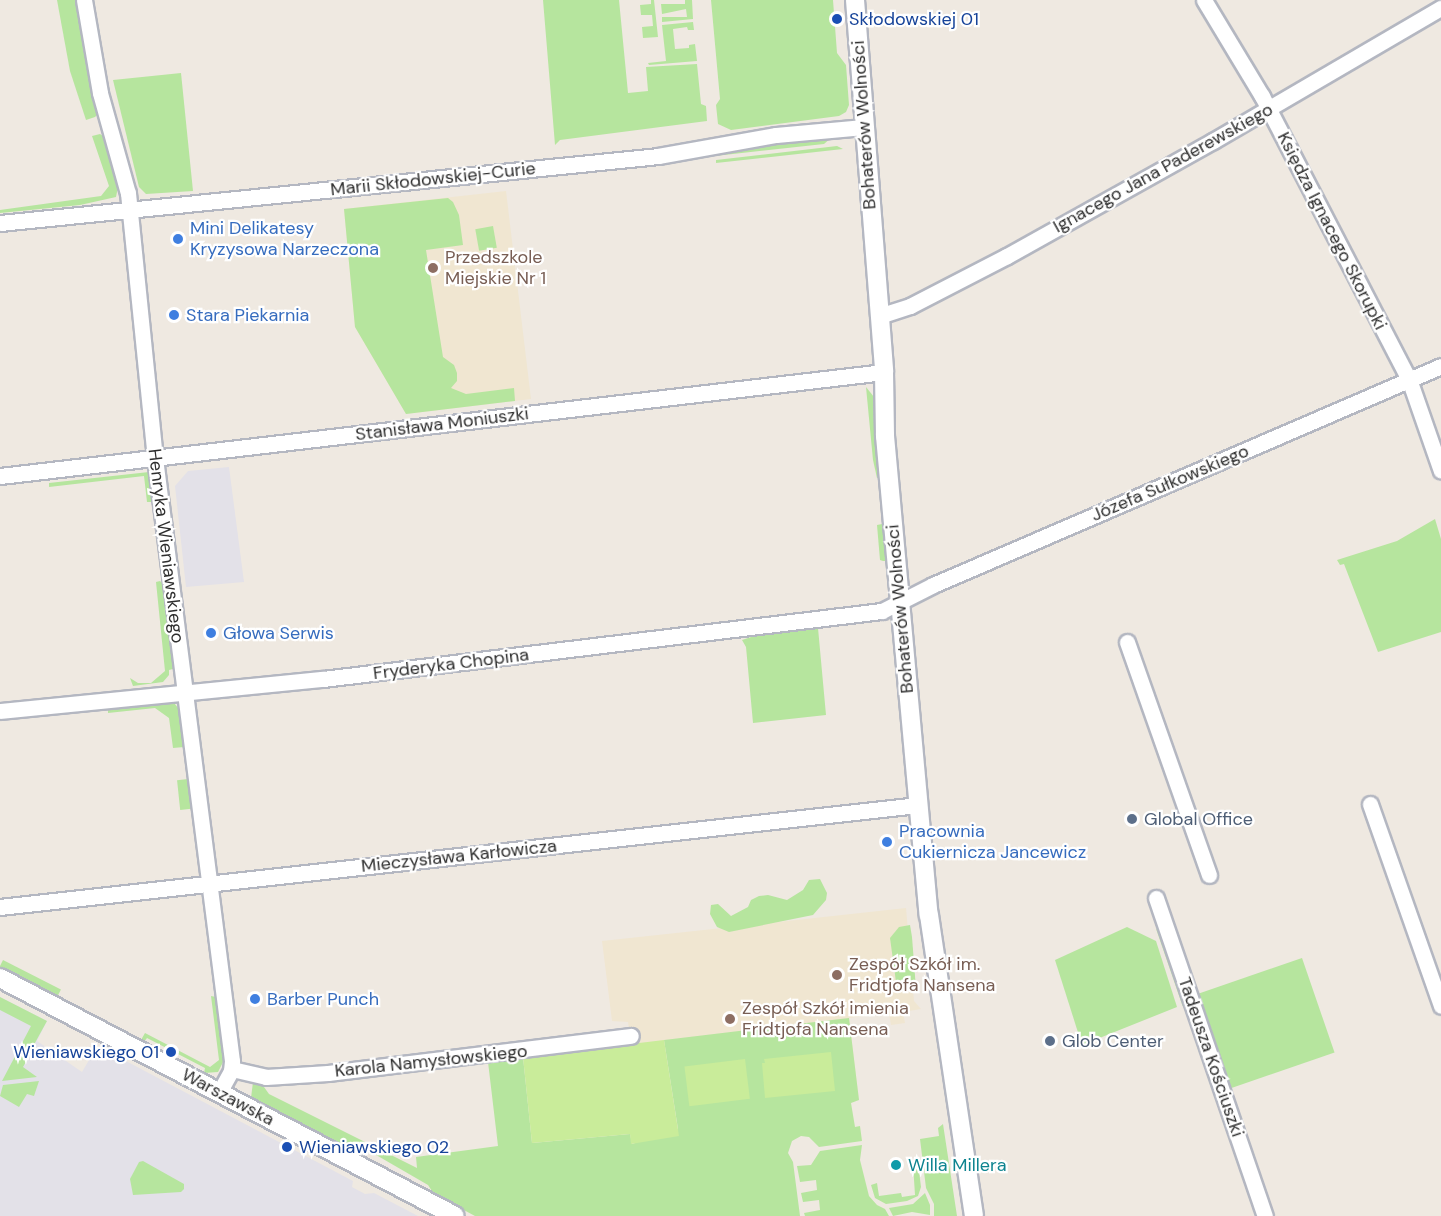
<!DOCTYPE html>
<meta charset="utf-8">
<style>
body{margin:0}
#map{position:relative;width:1441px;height:1216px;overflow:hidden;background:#efe9e1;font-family:"DM Sans",sans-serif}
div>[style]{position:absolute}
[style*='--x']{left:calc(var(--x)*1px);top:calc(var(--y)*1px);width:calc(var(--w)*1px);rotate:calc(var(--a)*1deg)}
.industrial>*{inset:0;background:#e3e1e8}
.education>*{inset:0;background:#f0e6d1}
.green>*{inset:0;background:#b6e59e;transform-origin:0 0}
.pitch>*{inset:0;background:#c9ec9a;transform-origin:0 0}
.roads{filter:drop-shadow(2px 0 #b4b7c1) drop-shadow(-2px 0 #b4b7c1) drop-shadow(0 2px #b4b7c1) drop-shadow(0 -2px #b4b7c1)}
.minor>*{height:15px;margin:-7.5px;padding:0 7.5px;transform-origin:7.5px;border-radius:7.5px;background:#fff}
.tertiary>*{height:18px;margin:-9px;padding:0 9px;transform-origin:9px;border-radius:9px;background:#fff}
.dots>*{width:16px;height:16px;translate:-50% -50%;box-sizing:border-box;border:3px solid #fff;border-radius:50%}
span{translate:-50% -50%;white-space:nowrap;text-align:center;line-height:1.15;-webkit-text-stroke:4.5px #fff;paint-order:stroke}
.transit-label{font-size:18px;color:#164399}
.left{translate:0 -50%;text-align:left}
.right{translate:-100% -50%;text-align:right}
.street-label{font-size:18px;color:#2e2e2e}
.shop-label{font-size:18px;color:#366cbe}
.education-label{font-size:18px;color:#785e54}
.service-label{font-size:18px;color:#4e5e75}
.culture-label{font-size:18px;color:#0d838f}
</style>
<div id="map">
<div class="industrial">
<div style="clip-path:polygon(229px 467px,244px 582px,186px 587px,175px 486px,188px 471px)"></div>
<div style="clip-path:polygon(0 997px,47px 1021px,37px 1041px,82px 1072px,92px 1055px,107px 1051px,353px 1181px,352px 1187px,365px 1194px,374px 1193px,418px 1216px,0 1216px)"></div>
</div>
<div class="education">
<div style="clip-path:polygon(506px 191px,531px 399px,406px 414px,355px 327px,344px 209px)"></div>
<div style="clip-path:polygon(906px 908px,914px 1001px,921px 1009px,903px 1012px,905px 1023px,891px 1025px,889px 1013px,849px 1018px,859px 1100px,644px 1044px,632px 1046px,628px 1022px,612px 1021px,602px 941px)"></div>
</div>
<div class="green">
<div style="clip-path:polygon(57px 0,75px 0,98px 114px,95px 117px,86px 120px,70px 71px)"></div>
<div style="clip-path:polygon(543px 0,619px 0,628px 93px,648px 91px,646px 67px,697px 64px,701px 104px,706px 106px,707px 121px,560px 140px,555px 145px)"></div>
<div style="clip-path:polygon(651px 0,654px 0,658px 37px,643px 38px,642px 27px,653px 26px,652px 15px,641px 15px,640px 5px,651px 4px)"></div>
<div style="clip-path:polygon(685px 0,692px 0,693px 19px,662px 22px,662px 17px,687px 17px,686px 9px,662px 14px,661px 4px,685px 4px)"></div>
<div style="clip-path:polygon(711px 0,833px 0,837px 53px,846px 65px,849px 105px,846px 112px,839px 116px,731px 130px,718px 124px,716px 105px,720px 99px)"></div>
<div style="clip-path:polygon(693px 22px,694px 30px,688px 30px,687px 27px,673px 29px,675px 49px,689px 48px,689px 45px,695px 44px,697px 61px,649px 65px,648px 63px,666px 61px,662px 25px)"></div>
<div style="clip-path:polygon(181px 73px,193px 191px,146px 194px,139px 187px,113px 80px)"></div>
<div style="clip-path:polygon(100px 134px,103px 136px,118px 187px,116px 197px,80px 205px,0 213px,0 210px,101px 196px,109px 186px,92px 136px)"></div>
<div style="clip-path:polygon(831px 138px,824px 144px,715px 156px,770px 144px)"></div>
<div style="clip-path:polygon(837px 146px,843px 149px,716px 163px,716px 160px)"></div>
<div style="clip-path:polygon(448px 198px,453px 202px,459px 215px,463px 245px,426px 250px,443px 357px,454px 365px,457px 373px,457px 381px,451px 388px,466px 394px,514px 388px,515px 401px,406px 414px,355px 327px,344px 209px)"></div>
<div style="left:493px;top:226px;width:22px;height:18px;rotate:80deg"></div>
<div style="clip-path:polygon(866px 387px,874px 397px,881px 476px,877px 478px,873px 460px)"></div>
<div style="clip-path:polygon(149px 472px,153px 502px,147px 502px,144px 476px,49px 487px,49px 483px)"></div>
<div style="clip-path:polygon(1435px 519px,1441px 539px,1441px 632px,1378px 652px,1344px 564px,1340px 565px,1337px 560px,1397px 541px)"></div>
<div style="clip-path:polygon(882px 524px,885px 526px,888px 561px,883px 561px,880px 560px,877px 525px)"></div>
<div style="clip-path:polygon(160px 581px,163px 584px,173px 669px,169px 670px,169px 675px,163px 682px,133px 686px,130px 678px,138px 683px,151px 683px,165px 671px,156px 582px)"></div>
<div style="clip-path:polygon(818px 628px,826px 715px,753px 723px,746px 647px,742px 640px,757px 635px)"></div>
<div style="clip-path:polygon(174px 703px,179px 709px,184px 747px,173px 748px,169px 718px,155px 708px,108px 713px,108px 708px)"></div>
<div style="left:188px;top:779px;width:30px;height:11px;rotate:84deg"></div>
<div style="clip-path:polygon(820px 879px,827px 893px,826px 900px,813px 915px,729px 932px,717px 927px,710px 914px,711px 905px,718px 904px,731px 916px,748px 907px,751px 900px,759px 896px,768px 895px,787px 900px,803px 890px,809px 880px)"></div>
<div style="clip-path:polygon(910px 925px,912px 937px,916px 989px,902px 988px,896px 982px,890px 938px,899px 927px)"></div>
<div style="clip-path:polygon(1127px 927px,1156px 941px,1177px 1007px,1082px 1045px,1055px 960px)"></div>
<div style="left:1160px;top:928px;width:81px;height:4px;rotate:71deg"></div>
<div style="left:1302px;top:958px;width:100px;height:109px;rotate:71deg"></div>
<div style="left:3px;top:960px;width:65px;height:8px;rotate:27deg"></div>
<div style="clip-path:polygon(211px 996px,216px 997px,224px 1060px,218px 1072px,204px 1073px,205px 1068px,147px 1038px,144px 1042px,141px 1040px,145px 1033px,210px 1067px,219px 1060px)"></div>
<div style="clip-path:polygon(0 997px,47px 1021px,30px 1052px,25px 1049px,21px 1056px,27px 1060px,23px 1067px,37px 1077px,2px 1081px,31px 1026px,0 1010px)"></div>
<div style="clip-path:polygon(849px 1018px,859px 1100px,851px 1103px,855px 1127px,860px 1126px,862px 1141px,819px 1147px,809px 1137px,801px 1136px,792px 1141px,788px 1153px,793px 1162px,800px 1216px,475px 1216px,434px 1194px,428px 1185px,371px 1152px,362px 1155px,251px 1098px,253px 1082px,362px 1076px,264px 1087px,269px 1094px,417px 1168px,416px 1157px,498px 1146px,488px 1062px,523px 1057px,532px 1143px,630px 1134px,632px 1144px,678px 1129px,664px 1040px)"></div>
<div style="clip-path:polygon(39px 1081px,34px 1096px,27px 1094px,19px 1107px,0 1096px,3px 1085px)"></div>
<div style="clip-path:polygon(943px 1124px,957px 1216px,934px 1216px,934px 1204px,926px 1188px,920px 1139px,939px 1136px,938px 1128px)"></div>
<div style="clip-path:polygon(862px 1145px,860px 1160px,869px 1196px,877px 1205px,885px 1209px,889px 1216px,805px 1216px,804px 1213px,820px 1210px,819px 1200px,803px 1202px,801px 1193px,817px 1190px,816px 1180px,800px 1182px,797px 1166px,811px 1165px,820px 1151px)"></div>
<div style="clip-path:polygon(143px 1161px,184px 1184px,184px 1189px,181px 1192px,133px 1195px,130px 1179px,139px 1162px)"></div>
<div style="clip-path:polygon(918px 1163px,921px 1187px,918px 1196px,907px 1201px,886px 1204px,875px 1198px,871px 1185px,877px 1183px,879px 1196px,901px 1193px,902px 1197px,915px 1195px,913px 1164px)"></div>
<div style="clip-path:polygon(925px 1193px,930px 1205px,930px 1215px,912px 1212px,893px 1216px,889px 1208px,913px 1204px)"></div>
</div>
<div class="pitch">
<div style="clip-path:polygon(664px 1040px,679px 1136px,631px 1144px,630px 1134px,532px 1143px,523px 1057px)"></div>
<div style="clip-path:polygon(831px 1052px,835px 1091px,765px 1098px,762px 1063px,765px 1063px,764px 1059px)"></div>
<div style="left:745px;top:1059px;width:40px;height:61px;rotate:83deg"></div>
</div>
<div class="roads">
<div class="minor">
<div style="--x:84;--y:0;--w:94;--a:80.2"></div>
<div style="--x:100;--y:93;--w:104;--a:74.4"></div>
<div style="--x:128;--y:193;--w:266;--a:84.2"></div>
<div style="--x:155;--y:458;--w:608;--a:82.72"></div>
<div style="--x:232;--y:1061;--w:10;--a:96"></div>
<div style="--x:231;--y:1071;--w:25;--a:119"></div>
<div style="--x:1204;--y:0;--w:112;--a:58.9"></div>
<div style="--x:1262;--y:96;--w:319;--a:62.6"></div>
<div style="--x:1409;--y:379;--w:97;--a:70.8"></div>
<div style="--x:0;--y:223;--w:661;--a:-5.81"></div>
<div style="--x:658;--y:156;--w:120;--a:-10.1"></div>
<div style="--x:776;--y:135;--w:88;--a:-5.2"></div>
<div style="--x:879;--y:316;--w:33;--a:-18"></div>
<div style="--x:910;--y:306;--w:109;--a:-27.3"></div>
<div style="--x:1007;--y:256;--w:236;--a:-29.2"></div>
<div style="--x:1213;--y:141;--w:264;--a:-30.3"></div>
<div style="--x:0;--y:476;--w:890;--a:-6.71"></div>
<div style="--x:1127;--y:642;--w:247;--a:70.6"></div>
<div style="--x:0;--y:711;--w:325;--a:-5.7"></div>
<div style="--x:323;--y:679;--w:563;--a:-6.94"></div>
<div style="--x:882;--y:611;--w:57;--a:-27"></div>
<div style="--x:933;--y:585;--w:553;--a:-23.32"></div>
<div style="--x:1370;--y:804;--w:214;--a:70.6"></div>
<div style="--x:1156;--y:898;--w:336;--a:71.1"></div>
<div style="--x:0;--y:907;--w:924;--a:-6.34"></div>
<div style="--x:232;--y:1069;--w:35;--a:13"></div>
<div style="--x:266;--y:1077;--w:62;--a:-3.7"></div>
<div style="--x:328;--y:1073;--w:305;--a:-7"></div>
</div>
<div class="tertiary">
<div style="--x:855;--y:0;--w:373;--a:85.5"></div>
<div style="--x:884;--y:372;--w:64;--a:89.1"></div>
<div style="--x:885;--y:436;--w:481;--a:84.8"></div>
<div style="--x:929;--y:915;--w:304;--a:81.5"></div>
<div style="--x:0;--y:978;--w:513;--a:27.61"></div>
</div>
</div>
<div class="dots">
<div style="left:837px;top:19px;background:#1a4fb4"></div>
<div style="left:178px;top:239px;background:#3f7fe0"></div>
<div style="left:433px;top:268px;background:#8d6e63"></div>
<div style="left:174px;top:315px;background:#3f7fe0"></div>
<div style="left:211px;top:633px;background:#3f7fe0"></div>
<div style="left:1132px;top:819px;background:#5c6f8a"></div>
<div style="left:887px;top:842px;background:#3f7fe0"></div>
<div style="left:837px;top:975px;background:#8d6e63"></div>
<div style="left:255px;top:999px;background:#3f7fe0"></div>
<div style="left:730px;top:1019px;background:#8d6e63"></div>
<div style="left:1050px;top:1041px;background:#5c6f8a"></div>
<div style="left:171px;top:1052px;background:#1a4fb4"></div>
<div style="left:287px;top:1147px;background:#1a4fb4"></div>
<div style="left:896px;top:1165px;background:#0f9aa8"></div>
</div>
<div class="transit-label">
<span class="left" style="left:849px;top:19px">Skłodowskiej 01</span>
<span class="right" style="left:159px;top:1052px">Wieniawskiego 01</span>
<span class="left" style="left:299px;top:1147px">Wieniawskiego 02</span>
</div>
<div class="street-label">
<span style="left:864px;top:125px;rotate:-94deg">Bohaterów Wolności</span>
<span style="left:1163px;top:168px;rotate:-29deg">Ignacego Jana Paderewskiego</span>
<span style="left:433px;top:179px;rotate:-6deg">Marii Skłodowskiej-Curie</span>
<span style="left:1332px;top:231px;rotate:63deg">Księdza Ignacego Skorupki</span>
<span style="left:442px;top:424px;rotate:-7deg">Stanisława Moniuszki</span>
<span style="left:1170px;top:483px;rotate:-23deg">Józefa Sułkowskiego</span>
<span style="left:166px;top:546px;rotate:83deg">Henryka Wieniawskiego</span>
<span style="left:900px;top:609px;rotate:-95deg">Bohaterów Wolności</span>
<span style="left:451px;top:664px;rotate:-7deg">Fryderyka Chopina</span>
<span style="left:459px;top:856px;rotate:-6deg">Mieczysława Karłowicza</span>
<span style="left:1211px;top:1057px;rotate:71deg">Tadeusza Kościuszki</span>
<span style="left:431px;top:1061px;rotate:-6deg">Karola Namysłowskiego</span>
<span style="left:228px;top:1097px;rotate:28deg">Warszawska</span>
</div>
<div class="shop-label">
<span class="left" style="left:190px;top:239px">Mini Delikatesy<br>Kryzysowa Narzeczona</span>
<span class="left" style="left:186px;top:315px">Stara Piekarnia</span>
<span class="left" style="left:223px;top:633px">Głowa Serwis</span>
<span class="left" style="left:899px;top:842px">Pracownia<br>Cukiernicza Jancewicz</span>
<span class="left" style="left:267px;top:999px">Barber Punch</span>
</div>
<div class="education-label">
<span class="left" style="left:445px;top:268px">Przedszkole<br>Miejskie Nr 1</span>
<span class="left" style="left:849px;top:975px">Zespół Szkół im.<br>Fridtjofa Nansena</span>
<span class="left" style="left:742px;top:1019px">Zespół Szkół imienia<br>Fridtjofa Nansena</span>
</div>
<div class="service-label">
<span class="left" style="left:1144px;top:819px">Global Office</span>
<span class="left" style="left:1062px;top:1041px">Glob Center</span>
</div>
<div class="culture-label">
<span class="left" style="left:908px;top:1165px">Willa Millera</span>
</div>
</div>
